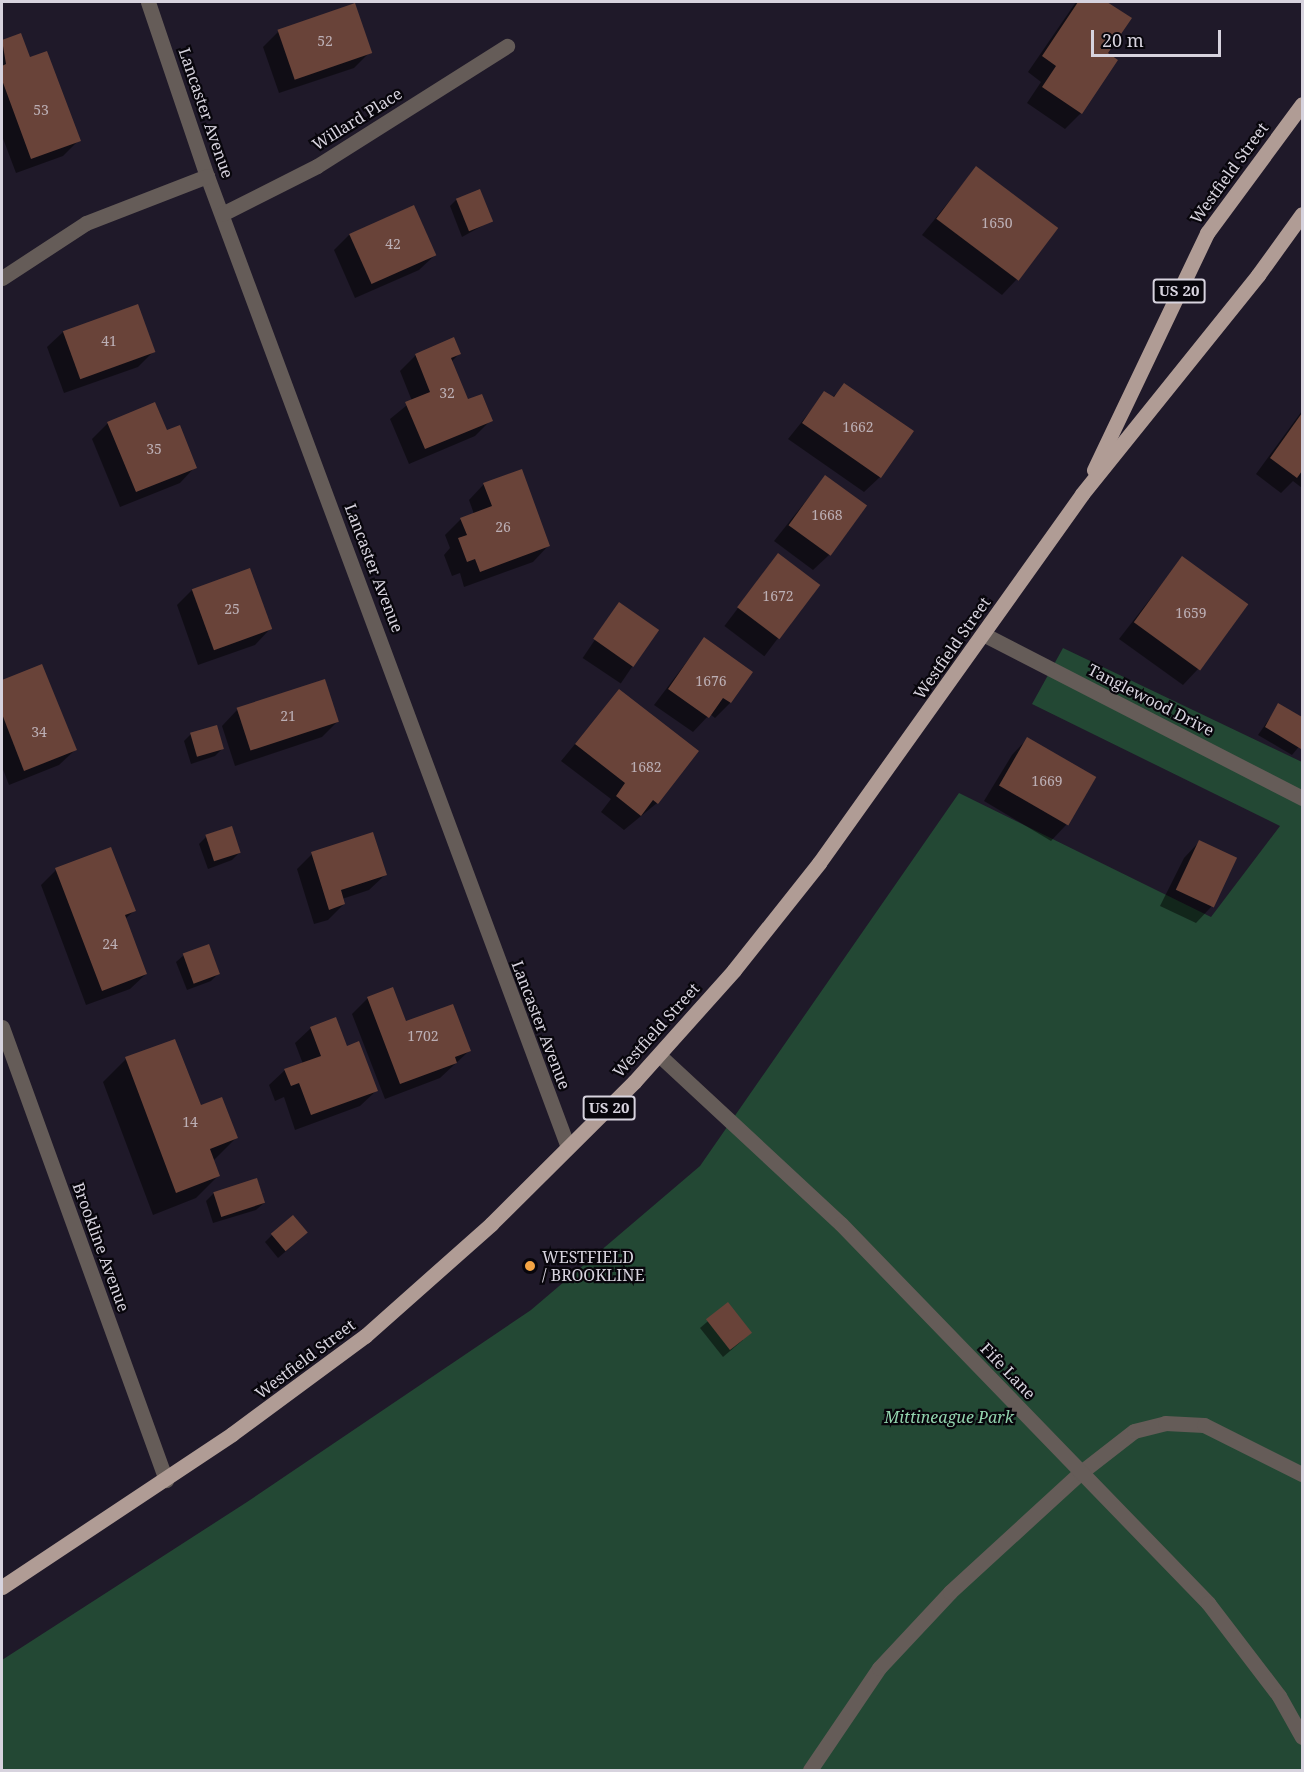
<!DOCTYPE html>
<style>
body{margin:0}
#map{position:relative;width:1304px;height:1772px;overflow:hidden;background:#1f1929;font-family:"Noto Serif",serif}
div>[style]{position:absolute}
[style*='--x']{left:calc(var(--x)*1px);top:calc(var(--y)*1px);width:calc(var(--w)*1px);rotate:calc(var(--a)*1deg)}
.green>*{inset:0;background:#234834}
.shadow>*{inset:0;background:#0007;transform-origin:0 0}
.building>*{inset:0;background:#694339;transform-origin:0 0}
.service>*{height:15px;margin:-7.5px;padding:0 7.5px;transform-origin:7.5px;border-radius:7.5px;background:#655c58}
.minor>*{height:15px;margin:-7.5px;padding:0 7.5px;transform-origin:7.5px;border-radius:7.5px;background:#655c58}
.primary>*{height:15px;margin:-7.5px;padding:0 7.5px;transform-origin:7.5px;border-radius:7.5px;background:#b09c95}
.dots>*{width:16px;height:16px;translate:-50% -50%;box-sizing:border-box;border:3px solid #08060c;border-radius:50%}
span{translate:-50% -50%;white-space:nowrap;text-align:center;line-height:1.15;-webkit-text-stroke:4.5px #08060c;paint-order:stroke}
.number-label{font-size:14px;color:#bcafb5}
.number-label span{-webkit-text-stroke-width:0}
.shield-label span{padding:2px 4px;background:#08060c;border:2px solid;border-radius:4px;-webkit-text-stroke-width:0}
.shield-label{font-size:15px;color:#d7d3de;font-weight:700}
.street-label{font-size:16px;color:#d7d3de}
.poi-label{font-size:16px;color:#d7d3de}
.left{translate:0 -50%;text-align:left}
.park-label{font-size:16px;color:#92d3ad;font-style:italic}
.frame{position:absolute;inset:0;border:3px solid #d7d3de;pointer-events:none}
.scale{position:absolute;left:1091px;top:30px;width:130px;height:27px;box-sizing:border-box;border:3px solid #d7d3de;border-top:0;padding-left:8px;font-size:18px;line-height:21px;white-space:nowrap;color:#d7d3de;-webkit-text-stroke:4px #08060c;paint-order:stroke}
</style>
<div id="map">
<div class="green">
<div style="clip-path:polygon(1063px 648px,1302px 762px,1302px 1770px,2px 1770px,2px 1660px,247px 1502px,531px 1310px,700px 1166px,959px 793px,1211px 917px,1280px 826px,1032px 704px)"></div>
</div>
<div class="shadow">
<div style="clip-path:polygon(1076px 2px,1104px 2px,1130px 19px,1106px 54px,1116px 61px,1081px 113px,1065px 129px,1027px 103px,1041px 82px,1028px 72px)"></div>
<div style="clip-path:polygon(279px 31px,370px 52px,354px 68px,279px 93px,263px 47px)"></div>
<div style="clip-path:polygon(20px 35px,29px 58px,79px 140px,63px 156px,16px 173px,2px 136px,2px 42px)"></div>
<div style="clip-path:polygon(976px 168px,1017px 279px,1002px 295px,922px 235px)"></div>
<div style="clip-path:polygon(457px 199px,491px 221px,462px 237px,450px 206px)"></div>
<div style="clip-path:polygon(350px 234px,435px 255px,419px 270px,355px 298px,334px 250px)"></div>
<div style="clip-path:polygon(63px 332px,153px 352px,138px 367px,64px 393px,47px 347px)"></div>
<div style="clip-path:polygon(459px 354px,451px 362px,468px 401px,491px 420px,475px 436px,409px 464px,390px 419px,412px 401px,400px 371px,416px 355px)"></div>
<div style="clip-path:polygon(845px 385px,880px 477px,864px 492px,788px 439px,825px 393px,832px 398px)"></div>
<div style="clip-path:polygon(1302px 411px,1302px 488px,1293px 481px,1281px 493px,1256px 474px)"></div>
<div style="clip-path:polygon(108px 423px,195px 467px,180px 483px,120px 507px,92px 439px)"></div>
<div style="clip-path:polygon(825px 477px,829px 555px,813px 570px,774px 541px)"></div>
<div style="clip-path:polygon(484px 484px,548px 546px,533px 562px,464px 587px,460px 573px,452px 576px,444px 555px,450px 548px,445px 535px,461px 519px,474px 514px,469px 500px)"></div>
<div style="left:778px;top:555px;width:50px;height:89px;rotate:37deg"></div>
<div style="clip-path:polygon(1182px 558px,1198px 669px,1183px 685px,1119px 639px)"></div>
<div style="clip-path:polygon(192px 590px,270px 629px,255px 645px,198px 665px,177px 605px)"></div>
<div style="left:619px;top:604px;width:46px;height:65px;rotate:34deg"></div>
<div style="clip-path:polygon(704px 639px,751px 673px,730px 703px,715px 718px,710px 714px,693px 732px,654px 705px)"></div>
<div style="clip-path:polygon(41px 666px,75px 750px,59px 765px,9px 785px,2px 767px,2px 682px)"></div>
<div style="clip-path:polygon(324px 681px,337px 722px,322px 737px,235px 766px,222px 726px,237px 710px)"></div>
<div style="clip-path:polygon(619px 691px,657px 803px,624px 830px,601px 812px,611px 799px,561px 761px)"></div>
<div style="clip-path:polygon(1279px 705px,1302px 719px,1302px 743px,1292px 755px,1258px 735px)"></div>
<div style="clip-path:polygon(191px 734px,222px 749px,215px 756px,191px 764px,184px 741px)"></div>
<div style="clip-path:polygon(1027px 739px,1066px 825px,1051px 841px,984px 801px,1012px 755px)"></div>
<div style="clip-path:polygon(207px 836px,239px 853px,232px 860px,208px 869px,199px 844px)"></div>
<div style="clip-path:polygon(1199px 842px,1211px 907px,1196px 923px,1160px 906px,1184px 858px)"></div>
<div style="clip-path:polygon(312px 854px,385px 875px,369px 890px,342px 899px,344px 904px,328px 920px,314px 924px,297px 869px)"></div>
<div style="clip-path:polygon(56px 870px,134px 911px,125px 919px,146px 974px,130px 989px,86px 1005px,41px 885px)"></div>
<div style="clip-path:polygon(184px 955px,218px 974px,211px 981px,187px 990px,176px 962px)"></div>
<div style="clip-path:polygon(392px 989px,405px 1023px,469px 1051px,440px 1078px,385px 1099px,352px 1014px,368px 998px)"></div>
<div style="clip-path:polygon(311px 1028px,346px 1048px,376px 1091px,360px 1106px,295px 1130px,284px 1097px,275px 1101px,269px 1085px,285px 1070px,303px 1064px,295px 1043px)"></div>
<div style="clip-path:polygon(126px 1059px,200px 1107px,236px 1138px,213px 1161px,218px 1176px,196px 1198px,153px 1215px,103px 1082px)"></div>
<div style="clip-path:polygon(214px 1193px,264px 1203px,256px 1210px,213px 1223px,206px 1201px)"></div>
<div style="clip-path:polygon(272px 1235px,299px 1240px,278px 1258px,265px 1242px)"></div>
<div style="clip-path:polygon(728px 1304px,743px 1340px,723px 1357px,700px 1328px)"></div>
</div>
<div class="building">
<div style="clip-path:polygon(1078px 2px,1107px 2px,1132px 18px,1108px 53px,1118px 60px,1082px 114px,1042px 87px,1056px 66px,1042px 56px)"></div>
<div style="left:355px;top:3px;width:53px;height:82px;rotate:71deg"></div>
<div style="clip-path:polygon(21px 33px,30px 57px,47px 51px,81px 141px,31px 159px,2px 80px,2px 66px,6px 64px,2px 40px)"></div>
<div style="left:976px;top:166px;width:103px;height:66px;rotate:37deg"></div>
<div style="left:480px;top:189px;width:35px;height:26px;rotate:68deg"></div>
<div style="left:414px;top:205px;width:55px;height:71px;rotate:66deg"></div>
<div style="left:138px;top:304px;width:51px;height:80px;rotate:70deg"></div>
<div style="clip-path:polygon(454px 337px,461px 354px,451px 358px,468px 399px,482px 394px,493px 421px,425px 449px,405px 402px,430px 392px,415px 354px)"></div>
<div style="clip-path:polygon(844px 383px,914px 431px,881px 478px,802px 423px,824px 391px,834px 397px)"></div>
<div style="clip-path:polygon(155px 402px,167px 430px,180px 425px,197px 468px,136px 492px,107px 422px)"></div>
<div style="clip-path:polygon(1302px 413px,1302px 471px,1297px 478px,1270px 458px)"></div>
<div style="clip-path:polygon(522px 469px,550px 546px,480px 572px,475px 559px,467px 562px,458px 538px,467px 535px,460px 518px,492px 506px,483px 483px)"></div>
<div style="left:825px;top:475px;width:52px;height:62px;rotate:36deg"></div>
<div style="left:778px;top:553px;width:53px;height:68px;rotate:37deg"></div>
<div style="left:1182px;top:556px;width:82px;height:82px;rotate:36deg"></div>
<div style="left:250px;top:568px;width:65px;height:62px;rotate:70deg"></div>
<div style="left:619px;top:602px;width:49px;height:45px;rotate:35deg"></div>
<div style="clip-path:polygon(704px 637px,753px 672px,731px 703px,723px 698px,709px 718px,668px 689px)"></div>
<div style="clip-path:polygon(42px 664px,77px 750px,24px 771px,2px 714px,2px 680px)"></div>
<div style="left:325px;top:679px;width:45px;height:93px;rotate:72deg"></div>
<div style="clip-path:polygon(619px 689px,699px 751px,658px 804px,653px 800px,641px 816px,616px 796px,625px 783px,575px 744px)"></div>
<div style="clip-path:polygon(1278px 703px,1302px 717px,1301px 749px,1265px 727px)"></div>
<div style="left:217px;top:725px;width:25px;height:28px;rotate:74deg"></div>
<div style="left:1027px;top:737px;width:80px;height:56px;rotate:30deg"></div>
<div style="left:232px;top:826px;width:28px;height:28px;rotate:72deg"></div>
<div style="clip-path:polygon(373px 832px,387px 875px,341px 890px,345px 904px,329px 910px,311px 852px)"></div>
<div style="left:1199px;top:840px;width:42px;height:55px;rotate:25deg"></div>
<div style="clip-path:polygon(111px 847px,136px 911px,125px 915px,147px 974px,102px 991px,55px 868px)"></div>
<div style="left:209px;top:944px;width:32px;height:28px;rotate:70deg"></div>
<div style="clip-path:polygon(393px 987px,406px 1021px,453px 1004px,471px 1051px,455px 1057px,457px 1063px,400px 1084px,367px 997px)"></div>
<div style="clip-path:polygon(336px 1017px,347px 1046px,359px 1041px,378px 1091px,311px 1115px,299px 1083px,291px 1086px,284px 1069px,321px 1056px,310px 1027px)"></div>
<div style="clip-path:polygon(175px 1039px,201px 1105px,222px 1097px,238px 1138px,210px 1149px,220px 1176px,176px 1193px,125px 1057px)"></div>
<div style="left:257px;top:1178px;width:26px;height:46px;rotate:72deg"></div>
<div style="left:293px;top:1215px;width:23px;height:29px;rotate:50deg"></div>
<div style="left:728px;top:1302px;width:39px;height:28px;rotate:52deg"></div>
</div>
<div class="service">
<div style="--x:983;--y:634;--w:359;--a:27.2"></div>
<div style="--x:810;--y:1770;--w:123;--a:-55.9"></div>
<div style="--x:879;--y:1668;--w:104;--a:-46.9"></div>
<div style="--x:950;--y:1592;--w:176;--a:-42.5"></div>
<div style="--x:1080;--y:1473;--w:68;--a:-37.9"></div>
<div style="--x:1134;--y:1431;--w:32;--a:-14"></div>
<div style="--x:1165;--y:1423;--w:39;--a:3"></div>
<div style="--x:1204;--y:1425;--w:110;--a:26.6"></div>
</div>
<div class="minor">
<div style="--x:148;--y:2;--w:184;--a:71.3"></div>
<div style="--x:207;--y:176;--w:1036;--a:69.61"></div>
<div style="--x:222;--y:214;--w:106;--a:-26.8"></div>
<div style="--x:317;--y:166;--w:225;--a:-32.3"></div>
<div style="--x:2;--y:278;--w:100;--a:-33.2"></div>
<div style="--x:86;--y:223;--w:130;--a:-21.2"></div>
<div style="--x:2;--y:1027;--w:482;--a:70.1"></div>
<div style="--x:659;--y:1055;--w:248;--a:42.9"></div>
<div style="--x:841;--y:1224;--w:528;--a:45.92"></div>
<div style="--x:1208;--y:1603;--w:117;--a:52.6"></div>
<div style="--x:1279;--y:1696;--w:47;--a:60.7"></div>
</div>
<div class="primary">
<div style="--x:1094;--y:470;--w:263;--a:-64.5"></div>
<div style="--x:1207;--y:233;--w:160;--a:-53.6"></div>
<div style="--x:2;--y:1587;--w:276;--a:-33.6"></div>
<div style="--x:232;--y:1434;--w:165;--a:-36.4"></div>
<div style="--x:365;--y:1336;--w:169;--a:-41.6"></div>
<div style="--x:491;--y:1224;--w:202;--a:-44.8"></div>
<div style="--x:634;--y:1082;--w:150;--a:-48.2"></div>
<div style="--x:734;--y:970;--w:137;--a:-51.5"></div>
<div style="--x:819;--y:863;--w:453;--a:-54.5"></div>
<div style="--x:1082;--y:494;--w:281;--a:-51.2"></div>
<div style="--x:1258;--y:275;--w:75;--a:-54.2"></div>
</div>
<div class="dots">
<div style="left:530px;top:1266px;background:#f4a444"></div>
</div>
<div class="number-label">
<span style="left:325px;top:41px">52</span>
<span style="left:41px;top:110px">53</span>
<span style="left:997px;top:223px">1650</span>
<span style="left:393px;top:244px">42</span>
<span style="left:109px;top:341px">41</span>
<span style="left:447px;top:393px">32</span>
<span style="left:858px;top:427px">1662</span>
<span style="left:154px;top:449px">35</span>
<span style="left:827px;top:515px">1668</span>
<span style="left:503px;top:527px">26</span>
<span style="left:778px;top:596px">1672</span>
<span style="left:232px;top:609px">25</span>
<span style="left:1191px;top:613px">1659</span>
<span style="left:711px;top:681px">1676</span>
<span style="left:288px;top:716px">21</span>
<span style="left:39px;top:732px">34</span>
<span style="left:646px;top:767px">1682</span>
<span style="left:1047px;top:781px">1669</span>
<span style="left:110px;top:944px">24</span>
<span style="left:423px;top:1036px">1702</span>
<span style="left:190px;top:1122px">14</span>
</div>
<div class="shield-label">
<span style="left:1179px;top:291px">US 20</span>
<span style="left:609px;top:1108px">US 20</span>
</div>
<div class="street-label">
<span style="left:206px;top:113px;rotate:71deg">Lancaster Avenue</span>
<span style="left:357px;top:119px;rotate:-32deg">Willard Place</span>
<span style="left:1229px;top:173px;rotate:-54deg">Westfield Street</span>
<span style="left:374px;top:568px;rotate:69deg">Lancaster Avenue</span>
<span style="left:952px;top:648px;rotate:-55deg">Westfield Street</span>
<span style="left:1151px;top:700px;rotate:27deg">Tanglewood Drive</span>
<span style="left:541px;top:1025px;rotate:69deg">Lancaster Avenue</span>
<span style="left:656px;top:1030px;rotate:-48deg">Westfield Street</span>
<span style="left:101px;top:1247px;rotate:70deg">Brookline Avenue</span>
<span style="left:305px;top:1359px;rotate:-37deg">Westfield Street</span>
<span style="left:1008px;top:1371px;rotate:46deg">Fife Lane</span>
</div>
<div class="poi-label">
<span class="left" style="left:542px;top:1266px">WESTFIELD<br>/ BROOKLINE</span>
</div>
<div class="park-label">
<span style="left:949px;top:1417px">Mittineague Park</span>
</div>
<div class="frame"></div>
<div class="scale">20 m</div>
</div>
